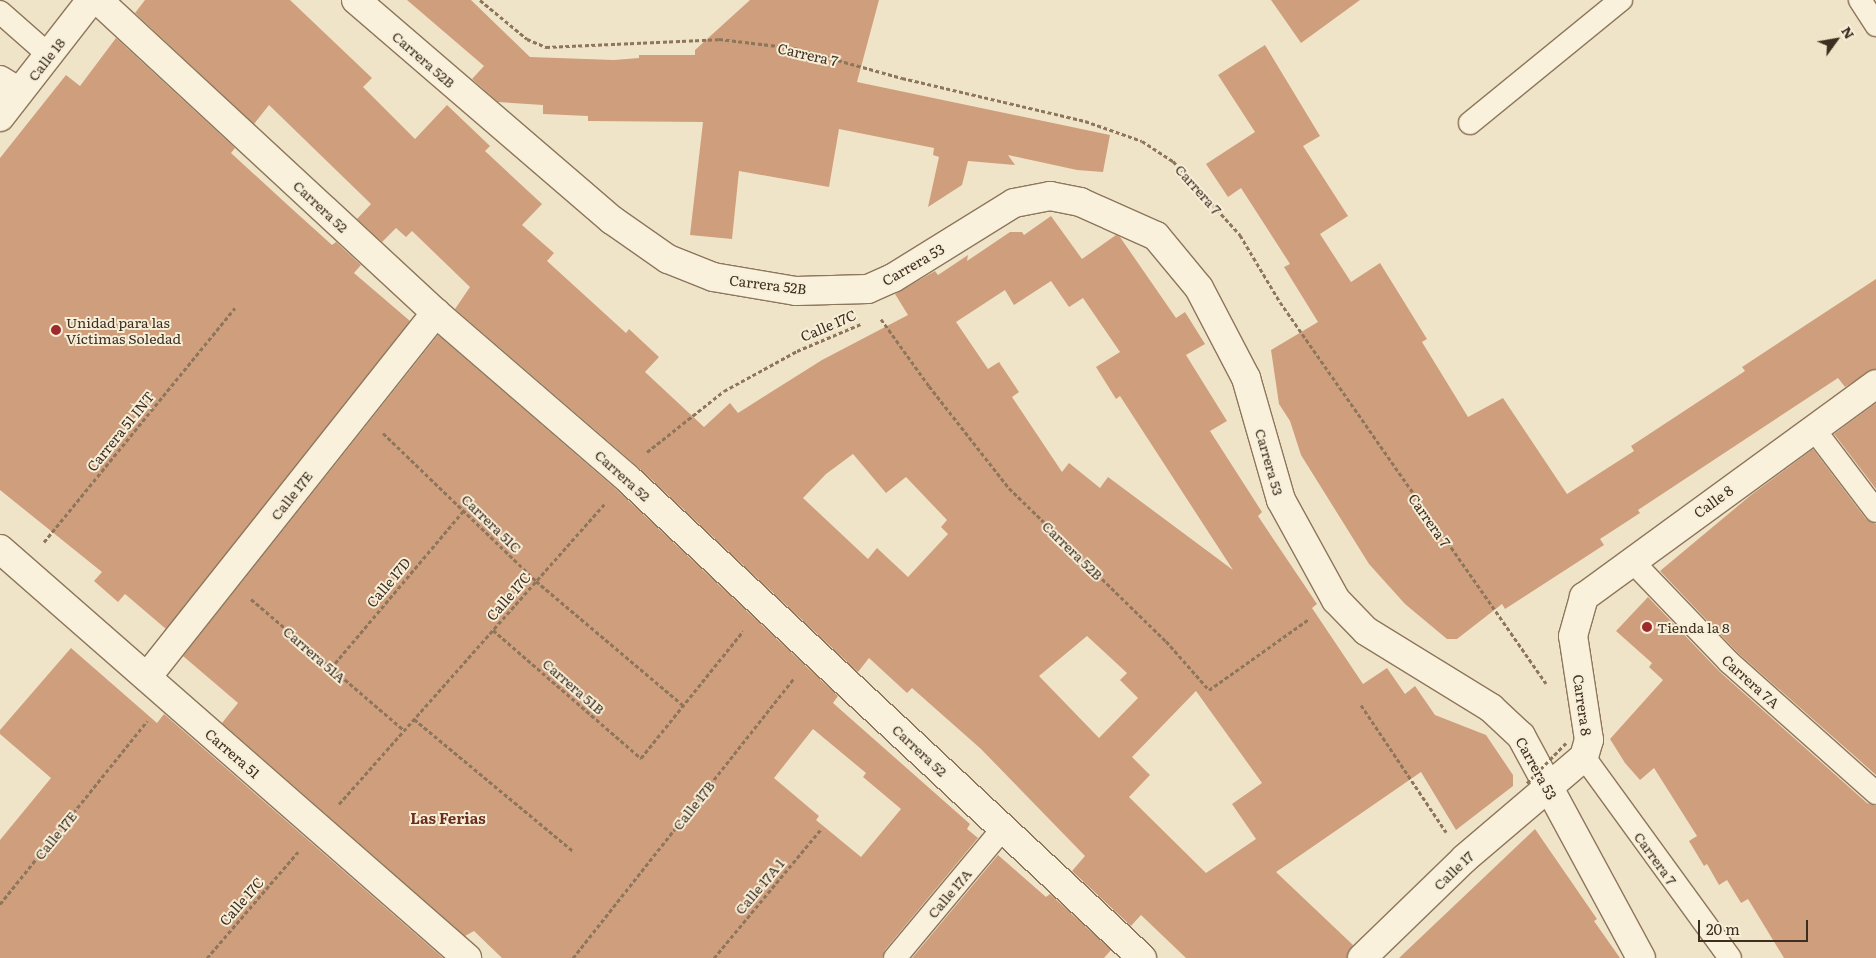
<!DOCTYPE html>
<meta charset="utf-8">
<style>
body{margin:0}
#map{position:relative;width:1876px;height:958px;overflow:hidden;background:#f0e4c8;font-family:Literata,serif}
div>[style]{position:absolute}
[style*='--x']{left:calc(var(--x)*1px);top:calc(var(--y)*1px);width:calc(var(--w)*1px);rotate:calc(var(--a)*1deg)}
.building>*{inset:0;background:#cf9f7d}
.path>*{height:3px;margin-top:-1.5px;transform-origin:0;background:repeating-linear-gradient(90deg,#8d765c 0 4px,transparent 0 6.5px)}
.roads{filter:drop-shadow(1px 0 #8d765c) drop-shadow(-1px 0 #8d765c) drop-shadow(0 1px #8d765c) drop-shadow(0 -1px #8d765c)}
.lane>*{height:22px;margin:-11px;padding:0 11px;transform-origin:11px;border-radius:11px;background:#faf1dc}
.street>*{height:28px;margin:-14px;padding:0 14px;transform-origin:14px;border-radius:14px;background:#faf1dc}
.secondary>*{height:28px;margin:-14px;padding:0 14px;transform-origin:14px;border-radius:14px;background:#faf1dc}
.path-bridge>*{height:3px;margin-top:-1.5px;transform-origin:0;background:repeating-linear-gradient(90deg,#8d765c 0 4px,transparent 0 6.5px)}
.dots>*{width:14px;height:14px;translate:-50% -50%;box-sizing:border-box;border:2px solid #f7eed8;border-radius:50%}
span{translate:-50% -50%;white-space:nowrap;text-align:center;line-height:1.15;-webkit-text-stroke:4px #f7eed8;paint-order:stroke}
.street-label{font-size:14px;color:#3d2e20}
.poi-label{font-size:14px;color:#3d2e20}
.left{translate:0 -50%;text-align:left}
.neighbourhood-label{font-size:15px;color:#6b2e1e;font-weight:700}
.north{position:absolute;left:1811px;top:15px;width:50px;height:50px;-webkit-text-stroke:4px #f7eed8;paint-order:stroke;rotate:58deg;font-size:14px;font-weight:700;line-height:20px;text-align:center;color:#3d2e20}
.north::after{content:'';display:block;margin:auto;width:18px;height:22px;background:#3d2e20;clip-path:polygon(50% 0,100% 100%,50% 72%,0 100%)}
.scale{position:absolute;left:1698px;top:920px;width:110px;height:22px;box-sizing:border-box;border:2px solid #3d2e20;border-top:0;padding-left:6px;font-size:15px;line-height:18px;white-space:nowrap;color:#3d2e20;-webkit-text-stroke:4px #f7eed8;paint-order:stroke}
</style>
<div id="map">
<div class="building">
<div style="clip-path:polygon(evenodd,145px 0,290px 0,372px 78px,363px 87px,415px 139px,447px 105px,490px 146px,485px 151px,542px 204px,522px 225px,554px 253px,547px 261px,626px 333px,629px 329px,659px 357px,645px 372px,704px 427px,730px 403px,738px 413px,822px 360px,908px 315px,895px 294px,935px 271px,938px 275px,968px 255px,967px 261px,1010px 232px,1022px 232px,1024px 235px,1051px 216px,1082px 259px,1116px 235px,1120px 237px,1176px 318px,1185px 312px,1205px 344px,1186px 355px,1227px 421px,1210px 431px,1262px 512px,1258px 516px,1317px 604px,1312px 608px,1363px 684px,1387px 668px,1405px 694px,1415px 686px,1435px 715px,1486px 735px,1513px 775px,1513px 786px,1456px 830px,1421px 772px,1276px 872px,1353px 945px,1347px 958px,1186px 958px,1141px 915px,1131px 926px,1072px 871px,1085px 856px,981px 749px,912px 688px,907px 693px,869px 658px,858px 672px,637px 466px,455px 309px,470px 287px,412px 231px,406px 237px,396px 228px,382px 242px,357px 219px,371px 204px,269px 105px,254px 124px,135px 13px,145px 0,1051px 281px,1069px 307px,1083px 298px,1120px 352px,1096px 367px,1116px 399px,1120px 396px,1233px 570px,1108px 477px,1100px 488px,1069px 463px,1062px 472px,1012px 397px,1019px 392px,999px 362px,988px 369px,956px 322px,1005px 290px,1014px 305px,1051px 281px,145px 0,853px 454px,886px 493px,906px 477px,947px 520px,941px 527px,948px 534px,908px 577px,877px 548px,868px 559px,803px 498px,826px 474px,853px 454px,145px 0,1087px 636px,1127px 673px,1120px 680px,1138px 698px,1099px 738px,1039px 676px,1087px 636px,145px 0,1196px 691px,1262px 783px,1232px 804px,1256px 839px,1206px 873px,1129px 797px,1150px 775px,1132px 757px,1196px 691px)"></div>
<div style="clip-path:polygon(407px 0,471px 0,530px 57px,614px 60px,639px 58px,639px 55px,695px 55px,695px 50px,750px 0,879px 0,857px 82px,1110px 135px,1103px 172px,1077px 170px,1008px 155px,1015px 165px,968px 161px,962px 185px,928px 207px,939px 157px,933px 155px,934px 148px,839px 129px,829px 187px,739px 171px,732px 239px,690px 235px,703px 122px,588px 121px,588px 116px,543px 114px,543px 105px,498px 102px,472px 79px,484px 66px)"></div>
<div style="clip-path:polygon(1271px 0,1360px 0,1301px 43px)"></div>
<div style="clip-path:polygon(116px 38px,235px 148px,231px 153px,291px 208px,332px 245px,336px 242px,361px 265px,354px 273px,410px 321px,166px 629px,125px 594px,118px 602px,94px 581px,102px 572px,0 490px,0 158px,66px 75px,80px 86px)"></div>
<div style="clip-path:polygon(1265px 45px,1320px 136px,1303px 146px,1348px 216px,1320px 234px,1351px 282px,1380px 263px,1427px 339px,1422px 342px,1468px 417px,1503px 398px,1567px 494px,1634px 451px,1631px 446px,1745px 371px,1742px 367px,1876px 279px,1876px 369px,1845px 387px,1838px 378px,1638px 510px,1640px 513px,1600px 539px,1604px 545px,1505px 609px,1502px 604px,1457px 639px,1447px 639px,1405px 604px,1369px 564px,1301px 455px,1290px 421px,1279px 404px,1271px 350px,1318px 322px,1284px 267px,1290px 264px,1241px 188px,1228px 197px,1206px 164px,1255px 132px,1218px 75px)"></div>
<div style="clip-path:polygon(evenodd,438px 335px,617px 490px,838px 696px,833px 703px,970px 824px,967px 829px,978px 838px,885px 950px,882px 958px,502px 958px,474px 931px,465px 936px,222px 723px,238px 703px,183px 656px,438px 335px,813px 729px,866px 773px,863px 777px,901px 809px,861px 857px,816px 820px,819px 816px,774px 778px,813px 729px)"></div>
<div style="clip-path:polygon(1876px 403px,1876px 489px,1834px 434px)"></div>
<div style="clip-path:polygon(1813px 449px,1866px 519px,1876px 524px,1876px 775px,1738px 653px,1660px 571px,1751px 495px)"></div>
<div style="clip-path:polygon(1648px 597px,1720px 672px,1867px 803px,1876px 806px,1876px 958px,1784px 958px,1748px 899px,1741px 903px,1727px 880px,1719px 885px,1707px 864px,1704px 866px,1689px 841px,1697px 836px,1654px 768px,1640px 780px,1625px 763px,1610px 739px,1663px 680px,1649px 667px,1652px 663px,1616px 631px)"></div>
<div style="clip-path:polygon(71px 648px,157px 723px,164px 714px,443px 958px,0 958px,0 840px,51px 778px,0 734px,0 730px)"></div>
<div style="clip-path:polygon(1535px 829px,1597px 919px,1594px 921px,1620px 958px,1399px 958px)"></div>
<div style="clip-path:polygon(998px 855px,1046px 897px,1050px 894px,1111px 950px,1104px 958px,912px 958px)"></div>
</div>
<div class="path">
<div style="--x:480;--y:0;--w:61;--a:39.7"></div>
<div style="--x:527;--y:39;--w:21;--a:23"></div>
<div style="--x:546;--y:47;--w:173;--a:-2.6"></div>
<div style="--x:719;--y:39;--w:76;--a:6.8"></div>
<div style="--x:794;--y:48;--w:112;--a:15.5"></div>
<div style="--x:902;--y:78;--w:188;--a:13.2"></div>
<div style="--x:1085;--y:121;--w:60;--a:19.3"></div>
<div style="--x:1142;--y:141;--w:37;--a:33"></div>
<div style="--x:1173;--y:161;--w:100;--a:47.8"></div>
<div style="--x:1240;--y:235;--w:78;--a:59.2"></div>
<div style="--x:1280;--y:302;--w:465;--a:55.1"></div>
<div style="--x:881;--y:319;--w:82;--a:54.4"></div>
<div style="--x:929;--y:386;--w:130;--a:51.9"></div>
<div style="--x:1009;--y:488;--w:219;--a:44.3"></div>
<div style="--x:1166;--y:641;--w:65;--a:48.7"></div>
<div style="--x:1209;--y:690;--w:123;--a:-35.4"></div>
<div style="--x:383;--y:433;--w:213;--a:44"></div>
<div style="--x:536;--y:581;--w:194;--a:40.2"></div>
<div style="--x:647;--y:452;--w:98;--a:-38.4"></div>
<div style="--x:724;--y:391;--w:83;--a:-28.7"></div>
<div style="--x:797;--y:351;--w:69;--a:-22.9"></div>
<div style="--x:44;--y:542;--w:302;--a:-50.8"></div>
<div style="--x:251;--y:599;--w:201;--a:40.6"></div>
<div style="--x:493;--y:630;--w:196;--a:40.9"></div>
<div style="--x:641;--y:758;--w:163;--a:-51.2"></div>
<div style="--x:331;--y:668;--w:205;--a:-49.9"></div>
<div style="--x:1361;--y:705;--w:153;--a:56.2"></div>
<div style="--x:414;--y:719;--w:208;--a:39.7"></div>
<div style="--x:339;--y:804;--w:402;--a:-48.5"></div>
<div style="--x:0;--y:904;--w:235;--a:-51.2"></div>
<div style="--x:207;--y:958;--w:140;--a:-49.4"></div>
<div style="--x:573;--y:958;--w:357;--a:-51.7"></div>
<div style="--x:714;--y:958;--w:168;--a:-50.3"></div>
</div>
<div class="roads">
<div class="lane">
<div style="--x:1860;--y:0;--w:30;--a:57"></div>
<div style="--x:0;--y:12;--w:65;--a:41.3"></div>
<div style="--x:1470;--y:123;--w:195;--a:-39.2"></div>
<div style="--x:1813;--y:428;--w:104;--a:52.8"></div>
<div style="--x:1632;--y:561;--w:140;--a:46.2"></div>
<div style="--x:1729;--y:662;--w:197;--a:41.7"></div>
<div style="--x:1584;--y:757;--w:248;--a:54"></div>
<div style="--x:895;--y:958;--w:170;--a:-50.2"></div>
</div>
<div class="street">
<div style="--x:98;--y:0;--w:461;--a:42.8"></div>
<div style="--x:436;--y:313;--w:252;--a:40.8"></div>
<div style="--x:627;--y:478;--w:704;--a:42.99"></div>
<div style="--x:356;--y:0;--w:338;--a:40.7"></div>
<div style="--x:612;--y:220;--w:68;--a:34.9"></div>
<div style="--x:668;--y:259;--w:48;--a:21.8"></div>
<div style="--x:713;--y:277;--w:84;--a:9.6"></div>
<div style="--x:796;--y:291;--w:72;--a:-1.6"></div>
<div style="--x:868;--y:289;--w:27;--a:-24"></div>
<div style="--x:893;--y:278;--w:142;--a:-31.8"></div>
<div style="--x:1014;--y:203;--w:37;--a:-11"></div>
<div style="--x:1050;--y:196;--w:31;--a:11"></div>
<div style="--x:1080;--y:202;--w:83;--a:24.1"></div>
<div style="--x:1156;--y:236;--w:67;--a:50.4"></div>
<div style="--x:1199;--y:288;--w:102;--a:62.4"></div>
<div style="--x:1246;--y:378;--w:127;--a:74"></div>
<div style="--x:1281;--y:500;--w:114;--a:61.2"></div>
<div style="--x:1336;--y:600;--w:43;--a:45.9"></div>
<div style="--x:1366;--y:631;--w:147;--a:31.6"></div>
<div style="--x:1491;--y:708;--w:41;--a:43"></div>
<div style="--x:1521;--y:736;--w:252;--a:61.6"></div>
<div style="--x:0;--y:80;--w:22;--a:32"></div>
<div style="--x:0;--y:549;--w:621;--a:41.21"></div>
<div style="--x:147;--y:677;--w:465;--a:-51.6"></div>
<div style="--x:1362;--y:958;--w:142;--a:-44.1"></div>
<div style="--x:1464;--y:859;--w:157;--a:-40.4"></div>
<div style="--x:1584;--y:757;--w:18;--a:-74"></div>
<div style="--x:1589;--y:740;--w:105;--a:-98.7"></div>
<div style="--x:1573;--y:636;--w:41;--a:-74.2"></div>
<div style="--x:1584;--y:597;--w:361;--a:-36.1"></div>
</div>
<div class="secondary">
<div style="--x:0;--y:117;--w:148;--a:-52.1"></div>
</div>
</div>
<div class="path-bridge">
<div style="--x:1527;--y:783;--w:56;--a:-45.7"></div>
</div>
<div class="dots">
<div style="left:56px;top:330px;background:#9e2a2b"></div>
<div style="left:1647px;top:627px;background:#9e2a2b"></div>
</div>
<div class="street-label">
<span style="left:808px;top:54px;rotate:13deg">Carrera 7</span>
<span style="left:46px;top:59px;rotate:-52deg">Calle 18</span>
<span style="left:424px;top:59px;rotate:41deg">Carrera 52B</span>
<span style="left:1199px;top:189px;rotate:48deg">Carrera 7</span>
<span style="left:321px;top:206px;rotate:43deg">Carrera 52</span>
<span style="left:913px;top:264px;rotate:-30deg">Carrera 53</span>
<span style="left:768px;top:284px;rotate:7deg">Carrera 52B</span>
<span style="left:828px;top:325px;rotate:-23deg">Calle 17C</span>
<span style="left:120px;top:431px;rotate:-51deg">Carrera 51 INT</span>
<span style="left:1270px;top:462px;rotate:74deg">Carrera 53</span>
<span style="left:623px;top:475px;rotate:42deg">Carrera 52</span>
<span style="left:291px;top:495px;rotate:-52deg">Calle 17E</span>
<span style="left:1713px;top:501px;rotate:-36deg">Calle 8</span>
<span style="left:1430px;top:520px;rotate:55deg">Carrera 7</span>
<span style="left:492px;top:523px;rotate:44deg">Carrera 51C</span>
<span style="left:1073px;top:550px;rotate:44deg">Carrera 52B</span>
<span style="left:388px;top:582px;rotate:-50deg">Calle 17D</span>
<span style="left:508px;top:596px;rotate:-49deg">Calle 17C</span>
<span style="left:315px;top:654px;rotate:41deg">Carrera 51A</span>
<span style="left:1751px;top:681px;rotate:42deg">Carrera 7A</span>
<span style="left:574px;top:686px;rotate:41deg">Carrera 51B</span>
<span style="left:1583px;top:705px;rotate:82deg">Carrera 8</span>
<span style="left:920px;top:750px;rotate:43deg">Carrera 52</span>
<span style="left:233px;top:753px;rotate:41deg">Carrera 51</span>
<span style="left:1537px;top:768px;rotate:61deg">Carrera 53</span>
<span style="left:693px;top:805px;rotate:-52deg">Calle 17B</span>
<span style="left:55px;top:835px;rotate:-51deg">Calle 17E</span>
<span style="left:1656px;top:858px;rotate:54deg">Carrera 7</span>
<span style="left:1453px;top:870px;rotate:-44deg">Calle 17</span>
<span style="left:759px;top:886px;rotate:-50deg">Calle 17A 1</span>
<span style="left:949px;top:893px;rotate:-50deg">Calle 17A</span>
<span style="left:241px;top:901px;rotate:-49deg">Calle 17C</span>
</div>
<div class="poi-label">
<span class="left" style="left:66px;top:330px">Unidad para las<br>Víctimas Soledad</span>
<span class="left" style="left:1657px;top:627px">Tienda la 8</span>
</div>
<div class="neighbourhood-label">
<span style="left:448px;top:818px">Las Ferias</span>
</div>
<div class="north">N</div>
<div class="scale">20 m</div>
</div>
